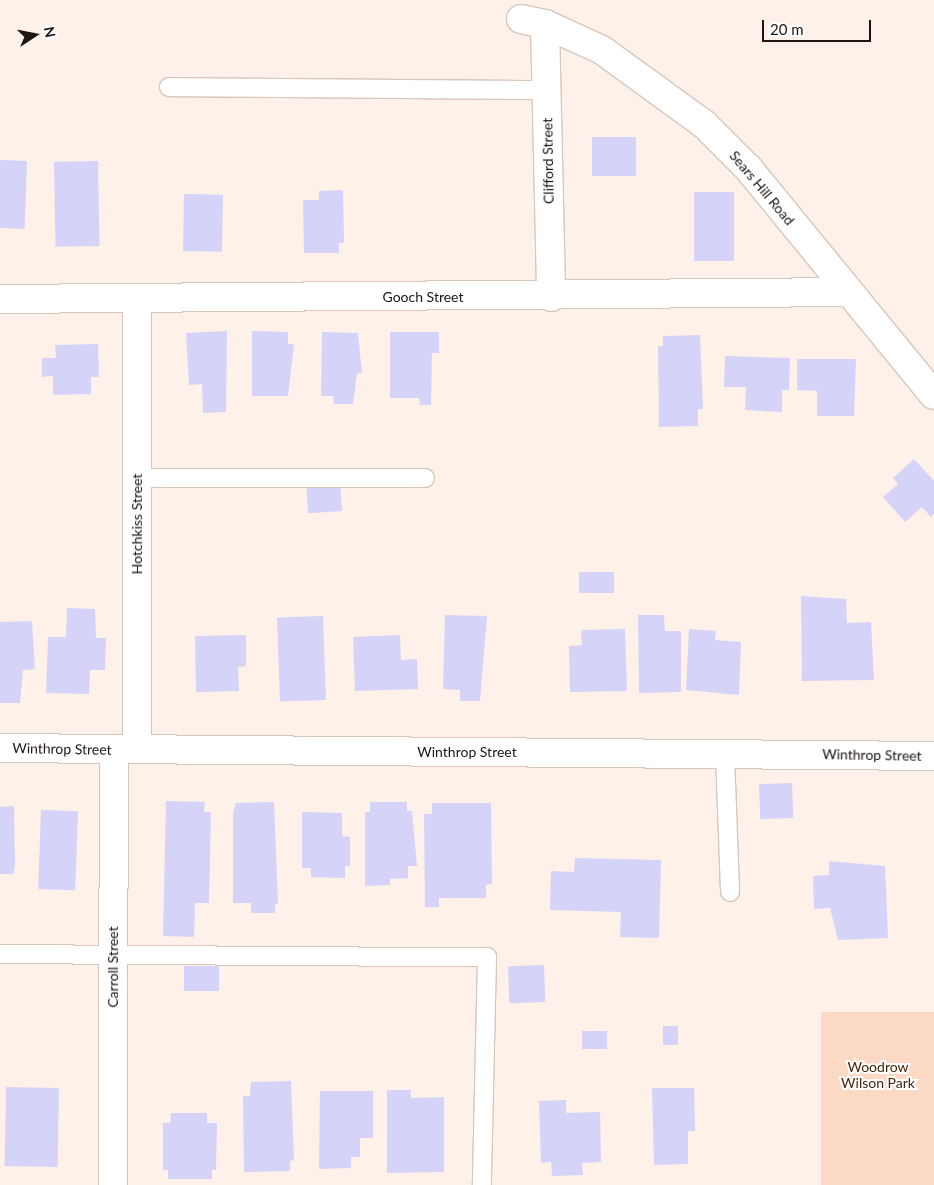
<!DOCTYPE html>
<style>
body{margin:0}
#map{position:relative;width:934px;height:1185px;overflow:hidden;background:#fdf1ea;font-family:Lato,sans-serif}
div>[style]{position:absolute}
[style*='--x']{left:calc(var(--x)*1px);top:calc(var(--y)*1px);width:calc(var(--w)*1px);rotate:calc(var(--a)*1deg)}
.green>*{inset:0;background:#fcd9c4;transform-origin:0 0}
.building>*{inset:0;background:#d5d4f8;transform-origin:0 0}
.roads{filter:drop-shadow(1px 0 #d9c6bb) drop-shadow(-1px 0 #d9c6bb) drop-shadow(0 1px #d9c6bb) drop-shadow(0 -1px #d9c6bb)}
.lane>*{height:18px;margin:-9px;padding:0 9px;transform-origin:9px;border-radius:9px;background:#fff}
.street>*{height:28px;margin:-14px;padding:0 14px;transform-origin:14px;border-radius:14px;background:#fff}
span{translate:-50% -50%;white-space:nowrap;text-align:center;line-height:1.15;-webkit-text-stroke:4px #fff;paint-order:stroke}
.street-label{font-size:14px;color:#1c1511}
.park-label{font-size:14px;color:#45240c}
.north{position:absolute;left:10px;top:10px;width:50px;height:50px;-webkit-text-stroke:4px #fff;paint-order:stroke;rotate:79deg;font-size:14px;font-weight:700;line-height:20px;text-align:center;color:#1c1511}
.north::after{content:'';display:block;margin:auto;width:18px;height:22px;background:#1c1511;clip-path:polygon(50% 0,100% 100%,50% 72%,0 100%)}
.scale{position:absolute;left:762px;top:20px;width:109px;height:22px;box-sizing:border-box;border:2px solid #1c1511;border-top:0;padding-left:6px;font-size:15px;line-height:18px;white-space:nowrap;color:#1c1511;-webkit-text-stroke:4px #fff;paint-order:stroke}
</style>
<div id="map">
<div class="green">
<div style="left:934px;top:1012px;width:173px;height:113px;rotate:90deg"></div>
</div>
<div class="building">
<div style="left:592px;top:137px;width:44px;height:39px"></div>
<div style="left:0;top:160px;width:27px;height:68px;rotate:2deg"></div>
<div style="left:98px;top:161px;width:85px;height:44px;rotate:89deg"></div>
<div style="clip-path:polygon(343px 190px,344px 243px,339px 243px,339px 253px,304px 253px,303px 200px,319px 200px,319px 191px)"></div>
<div style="left:694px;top:192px;width:40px;height:69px"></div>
<div style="left:184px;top:194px;width:39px;height:57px;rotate:1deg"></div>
<div style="clip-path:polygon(227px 331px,226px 412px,203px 413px,202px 384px,189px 385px,186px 333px)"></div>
<div style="clip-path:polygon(252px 331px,288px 332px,288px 344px,294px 344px,288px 396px,252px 396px)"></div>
<div style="clip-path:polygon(322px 332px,358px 333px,362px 373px,357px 373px,353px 404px,334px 404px,333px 396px,321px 396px)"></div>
<div style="clip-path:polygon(390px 332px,439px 332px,439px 353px,432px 353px,431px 405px,420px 405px,419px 398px,390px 398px)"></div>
<div style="clip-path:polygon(700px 335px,703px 409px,698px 409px,698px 426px,659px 427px,658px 346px,663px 346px,663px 336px)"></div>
<div style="clip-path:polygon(98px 344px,99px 377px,91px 377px,91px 394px,53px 395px,53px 376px,42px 377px,42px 358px,56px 358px,55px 345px)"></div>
<div style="clip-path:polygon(725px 356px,790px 358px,789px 390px,782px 390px,782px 412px,745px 410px,746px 387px,724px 387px)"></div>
<div style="clip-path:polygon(797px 359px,856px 359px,854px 416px,817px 416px,817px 391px,797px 390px)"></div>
<div style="clip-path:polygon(914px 459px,934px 481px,934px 514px,931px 517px,922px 507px,905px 522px,883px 497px,898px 484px,893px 478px)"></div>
<div style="left:340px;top:481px;width:30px;height:34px;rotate:86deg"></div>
<div style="left:614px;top:572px;width:21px;height:35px;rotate:90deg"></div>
<div style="clip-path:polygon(801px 596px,846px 599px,847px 623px,871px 622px,874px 680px,802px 681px)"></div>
<div style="clip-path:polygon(67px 608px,95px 609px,96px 638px,106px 638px,105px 670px,90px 670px,89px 694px,46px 693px,48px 637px,66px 637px)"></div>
<div style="clip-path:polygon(445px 615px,487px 616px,480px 701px,460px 701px,460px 690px,443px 689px)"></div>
<div style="clip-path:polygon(638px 615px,664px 615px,665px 631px,681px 631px,681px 692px,639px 693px)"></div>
<div style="left:323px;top:616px;width:84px;height:46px;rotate:88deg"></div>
<div style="clip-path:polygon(32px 621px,35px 669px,23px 670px,20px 703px,0 703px,0 622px)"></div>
<div style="clip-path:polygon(625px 629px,627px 691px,570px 692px,569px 646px,582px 645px,581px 630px)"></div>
<div style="clip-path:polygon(689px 629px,716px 631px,715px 640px,741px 642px,739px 695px,686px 690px)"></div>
<div style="clip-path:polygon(246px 635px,246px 666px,238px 667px,239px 691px,196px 692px,195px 636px)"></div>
<div style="clip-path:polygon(400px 635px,401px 660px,417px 659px,418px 689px,355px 691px,353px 637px)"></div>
<div style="left:792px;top:783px;width:35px;height:33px;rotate:88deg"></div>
<div style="clip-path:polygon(166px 801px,205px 802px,204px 812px,211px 812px,209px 903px,195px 903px,194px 937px,163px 936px)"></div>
<div style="clip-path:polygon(274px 802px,278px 904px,275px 904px,275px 913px,251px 913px,251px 903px,233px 903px,233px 813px,236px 803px)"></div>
<div style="clip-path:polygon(370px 802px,407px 802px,407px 811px,412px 811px,417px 866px,408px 866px,408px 878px,390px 879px,390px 885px,365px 886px,365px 812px,370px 812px)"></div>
<div style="clip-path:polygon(432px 803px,491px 803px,492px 884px,486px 885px,486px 898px,439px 898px,439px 907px,425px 907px,424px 814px,432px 814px)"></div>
<div style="clip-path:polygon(14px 806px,15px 865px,13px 874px,0 874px,0 807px)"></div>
<div style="left:41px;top:810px;width:37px;height:79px;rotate:2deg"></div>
<div style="clip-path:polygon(302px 812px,342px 813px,342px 836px,350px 837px,350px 866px,345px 866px,345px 878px,311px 877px,311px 868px,302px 868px)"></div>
<div style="clip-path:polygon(575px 858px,661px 860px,659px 938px,620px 937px,621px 912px,550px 910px,551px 871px,574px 872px)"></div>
<div style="clip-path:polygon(829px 861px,885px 866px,888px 938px,838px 940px,830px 908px,814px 909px,813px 876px,829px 875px)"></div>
<div style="left:544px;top:965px;width:37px;height:36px;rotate:88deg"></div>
<div style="left:184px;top:966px;width:35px;height:25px"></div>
<div style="left:663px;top:1026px;width:15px;height:19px"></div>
<div style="left:582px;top:1031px;width:25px;height:18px"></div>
<div style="clip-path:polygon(291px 1081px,294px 1160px,290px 1161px,290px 1171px,244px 1172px,243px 1096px,250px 1096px,251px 1082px)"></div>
<div style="left:6px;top:1087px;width:53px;height:79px;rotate:1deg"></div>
<div style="clip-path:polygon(652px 1088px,694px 1088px,695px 1131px,688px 1131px,688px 1164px,654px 1165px)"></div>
<div style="clip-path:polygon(387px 1090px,411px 1090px,411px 1098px,444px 1097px,444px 1172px,387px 1173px)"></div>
<div style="clip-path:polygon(320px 1091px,373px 1091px,373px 1138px,360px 1138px,360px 1157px,351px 1157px,351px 1168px,319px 1169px)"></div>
<div style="clip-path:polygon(566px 1100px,566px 1113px,600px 1112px,601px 1162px,582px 1163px,583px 1175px,552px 1176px,551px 1162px,541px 1163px,539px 1101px)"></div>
<div style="clip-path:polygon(171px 1113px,207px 1113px,207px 1123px,217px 1123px,216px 1170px,212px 1170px,212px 1179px,168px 1179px,168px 1170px,163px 1170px,163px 1123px,170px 1123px)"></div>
</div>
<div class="roads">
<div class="lane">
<div style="--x:169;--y:87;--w:377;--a:0.5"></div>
<div style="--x:137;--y:478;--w:288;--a:0"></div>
<div style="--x:725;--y:754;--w:138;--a:87.9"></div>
<div style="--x:0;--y:954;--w:487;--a:0.4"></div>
<div style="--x:487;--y:957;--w:228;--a:91.3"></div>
</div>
<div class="street">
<div style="--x:521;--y:19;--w:25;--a:12"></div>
<div style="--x:545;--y:24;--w:63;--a:24.5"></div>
<div style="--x:602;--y:50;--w:126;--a:36"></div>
<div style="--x:704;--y:124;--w:62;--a:45"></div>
<div style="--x:748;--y:168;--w:293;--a:50.7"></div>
<div style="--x:545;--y:24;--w:273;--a:88.7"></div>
<div style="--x:0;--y:299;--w:847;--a:-0.47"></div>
<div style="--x:137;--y:299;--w:450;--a:90"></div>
<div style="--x:0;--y:748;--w:934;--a:0.49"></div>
<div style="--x:113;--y:1185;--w:435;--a:-89.9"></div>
</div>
</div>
<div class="street-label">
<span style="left:548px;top:161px;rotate:-91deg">Clifford Street</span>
<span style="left:762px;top:188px;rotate:50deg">Sears Hill Road</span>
<span style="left:423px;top:297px">Gooch Street</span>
<span style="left:137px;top:524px;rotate:-90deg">Hotchkiss Street</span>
<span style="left:62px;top:749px;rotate:1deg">Winthrop Street</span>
<span style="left:467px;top:752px">Winthrop Street</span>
<span style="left:872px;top:755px;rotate:1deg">Winthrop Street</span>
<span style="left:113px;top:967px;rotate:-90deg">Carroll Street</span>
</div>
<div class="park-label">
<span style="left:878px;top:1075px">Woodrow<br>Wilson Park</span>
</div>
<div class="north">N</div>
<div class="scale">20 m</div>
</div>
